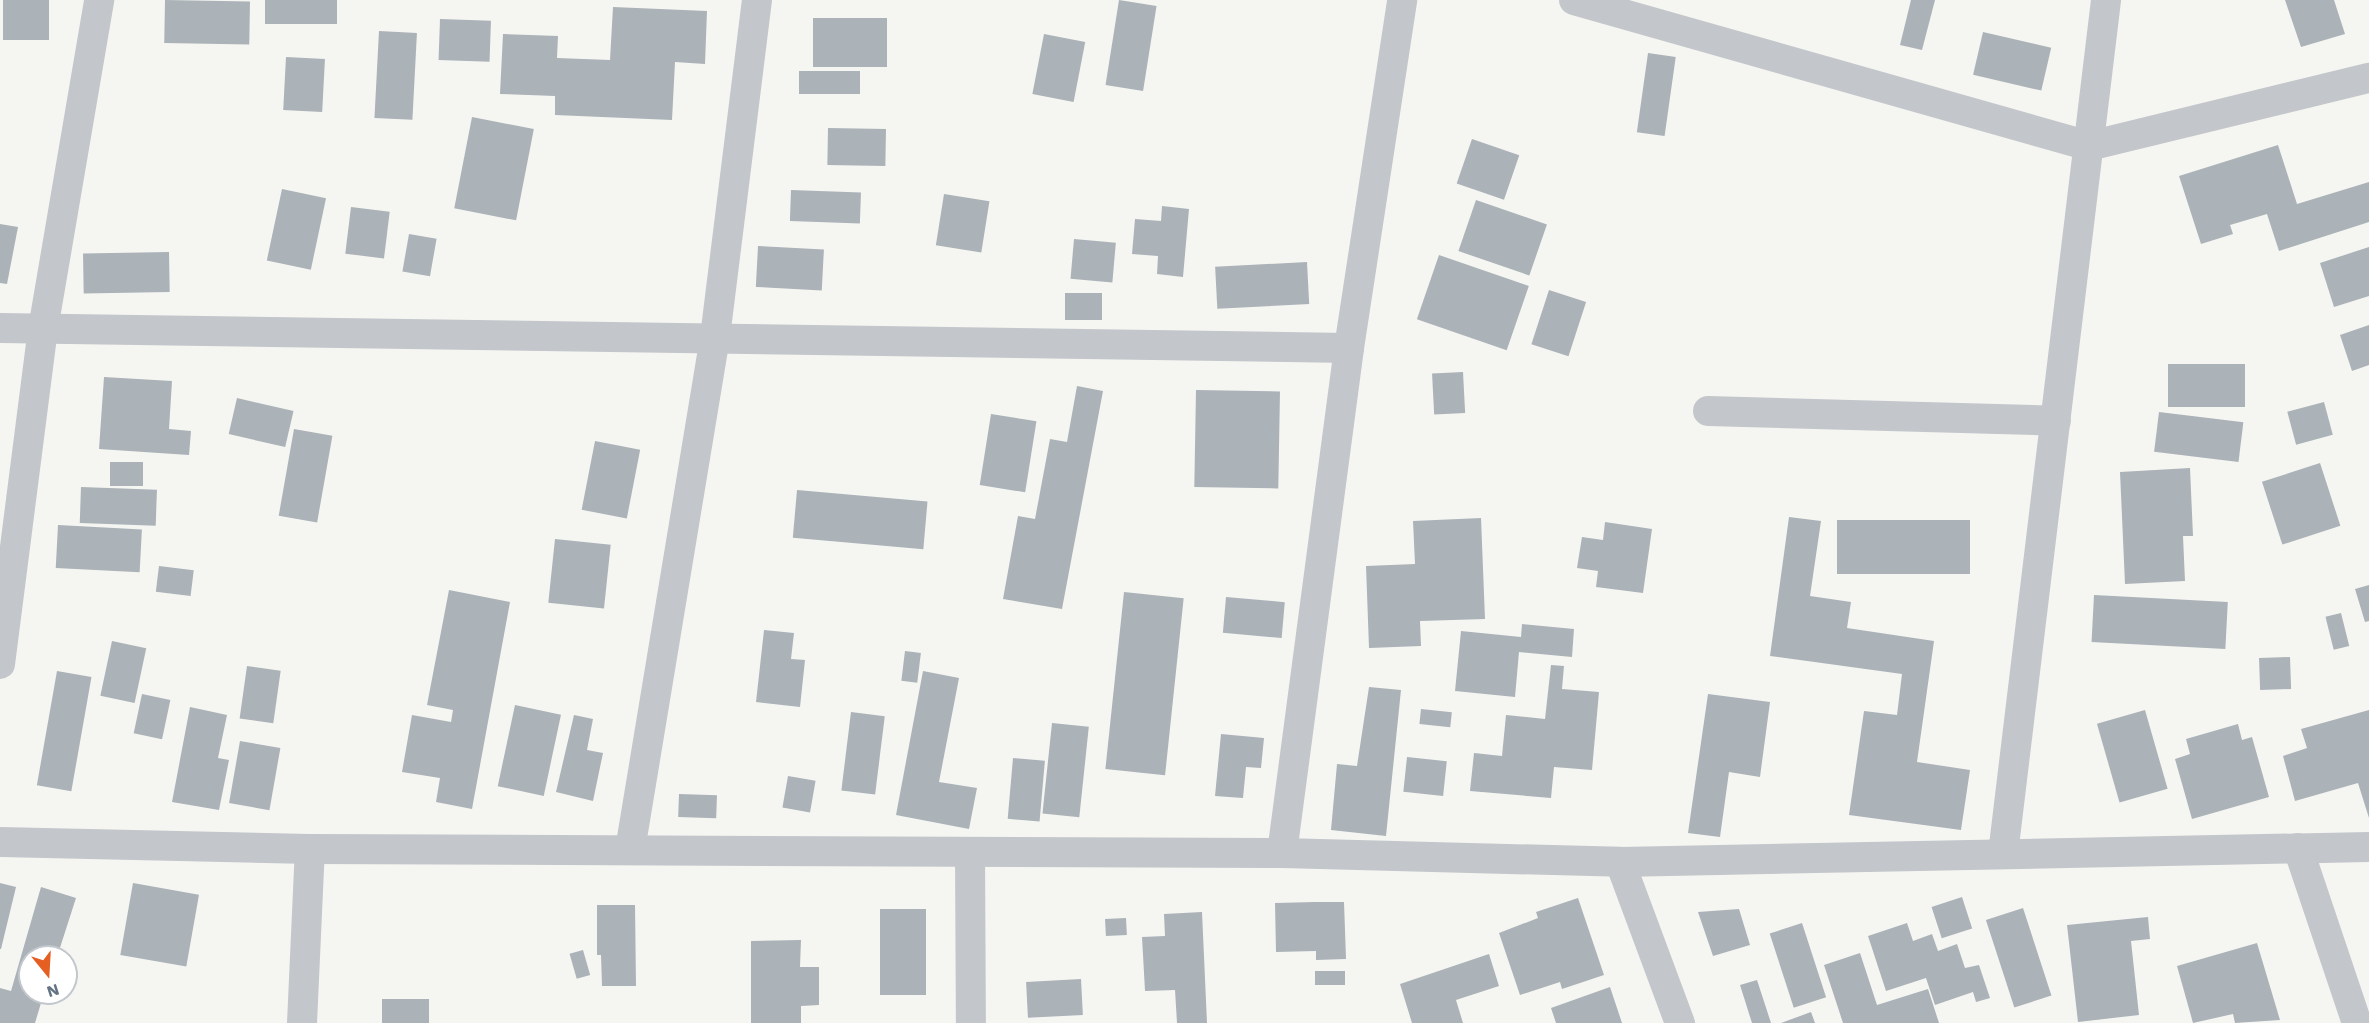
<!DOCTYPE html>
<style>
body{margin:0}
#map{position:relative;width:2369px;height:1023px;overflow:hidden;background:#f5f6f2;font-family:"Work Sans",sans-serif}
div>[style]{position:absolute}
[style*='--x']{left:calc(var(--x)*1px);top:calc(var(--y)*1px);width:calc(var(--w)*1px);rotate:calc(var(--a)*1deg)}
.building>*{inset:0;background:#abb2b8;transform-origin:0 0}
.minor>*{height:30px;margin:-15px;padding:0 15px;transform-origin:15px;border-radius:15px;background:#c3c6ca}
span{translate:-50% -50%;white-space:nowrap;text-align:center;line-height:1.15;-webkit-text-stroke:6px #fff;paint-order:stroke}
.north{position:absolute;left:18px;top:945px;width:60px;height:60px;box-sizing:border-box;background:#fff;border:2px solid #c1c7cd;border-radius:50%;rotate:162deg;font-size:16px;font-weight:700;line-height:24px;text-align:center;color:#647383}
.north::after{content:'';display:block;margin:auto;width:21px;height:27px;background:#e55f22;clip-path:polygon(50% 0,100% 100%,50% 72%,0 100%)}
</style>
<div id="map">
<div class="building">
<div style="left:3px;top:0;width:46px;height:40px"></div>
<div style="left:165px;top:0;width:85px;height:43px;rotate:1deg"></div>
<div style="left:265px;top:0;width:72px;height:24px"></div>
<div style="left:1119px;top:0;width:38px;height:86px;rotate:9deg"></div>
<div style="clip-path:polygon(1911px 0,1935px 0,1922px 50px,1900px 45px)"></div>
<div style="clip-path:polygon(2285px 0,2334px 0,2345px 34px,2301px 47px)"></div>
<div style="clip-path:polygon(613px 7px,707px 11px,705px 64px,675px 62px,672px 120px,555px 115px,555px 96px,500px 94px,503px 34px,558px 36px,557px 58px,610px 60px)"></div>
<div style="left:813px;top:18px;width:74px;height:49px"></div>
<div style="left:440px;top:19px;width:51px;height:41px;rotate:2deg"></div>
<div style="left:379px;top:31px;width:38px;height:87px;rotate:3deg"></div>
<div style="left:1983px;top:32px;width:70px;height:44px;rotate:13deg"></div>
<div style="left:1044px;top:34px;width:42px;height:61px;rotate:11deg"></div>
<div style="left:1648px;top:53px;width:28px;height:80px;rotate:8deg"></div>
<div style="left:286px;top:57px;width:39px;height:53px;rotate:3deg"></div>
<div style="left:799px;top:71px;width:61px;height:23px"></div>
<div style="left:472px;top:117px;width:63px;height:93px;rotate:11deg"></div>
<div style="left:828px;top:128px;width:58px;height:37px;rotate:1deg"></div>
<div style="left:1472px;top:139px;width:50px;height:47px;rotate:19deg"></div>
<div style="clip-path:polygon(2278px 145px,2297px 204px,2369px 182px,2369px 222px,2279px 251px,2267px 214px,2230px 225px,2233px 234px,2201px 244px,2179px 176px)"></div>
<div style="left:282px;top:189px;width:45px;height:73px;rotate:12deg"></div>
<div style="left:791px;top:190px;width:70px;height:31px;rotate:2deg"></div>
<div style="left:944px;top:194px;width:46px;height:52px;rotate:9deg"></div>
<div style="left:1476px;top:200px;width:75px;height:54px;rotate:19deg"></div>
<div style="clip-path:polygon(1162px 206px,1189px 209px,1183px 277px,1157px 274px,1158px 256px,1132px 254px,1135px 219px,1161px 221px)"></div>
<div style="left:351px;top:207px;width:39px;height:47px;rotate:7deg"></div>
<div style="clip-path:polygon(0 224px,18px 227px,7px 284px,0 283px)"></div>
<div style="left:409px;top:234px;width:28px;height:38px;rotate:10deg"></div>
<div style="left:1074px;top:239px;width:42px;height:40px;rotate:5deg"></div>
<div style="left:758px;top:246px;width:66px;height:41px;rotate:3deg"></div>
<div style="clip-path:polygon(2369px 247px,2369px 296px,2334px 307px,2320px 263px)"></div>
<div style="left:169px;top:252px;width:40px;height:86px;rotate:89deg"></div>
<div style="left:1439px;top:255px;width:95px;height:68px;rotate:19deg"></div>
<div style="left:1307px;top:262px;width:42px;height:92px;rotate:87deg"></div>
<div style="left:1549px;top:290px;width:39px;height:57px;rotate:18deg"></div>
<div style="left:1065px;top:293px;width:37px;height:27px"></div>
<div style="clip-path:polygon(2369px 325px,2369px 365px,2352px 371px,2340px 335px)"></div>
<div style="left:2168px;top:364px;width:77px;height:43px"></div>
<div style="left:1463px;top:372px;width:41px;height:31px;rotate:87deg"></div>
<div style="clip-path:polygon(104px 377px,172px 381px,169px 429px,191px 431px,189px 455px,99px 449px)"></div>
<div style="clip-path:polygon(1077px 386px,1103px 391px,1062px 609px,1003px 599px,1018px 516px,1035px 519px,1050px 439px,1067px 442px)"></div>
<div style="left:1196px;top:390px;width:84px;height:97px;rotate:1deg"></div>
<div style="left:237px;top:398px;width:58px;height:37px;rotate:13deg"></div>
<div style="left:2324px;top:402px;width:34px;height:38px;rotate:75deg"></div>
<div style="left:2159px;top:412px;width:85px;height:40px;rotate:7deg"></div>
<div style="left:991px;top:414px;width:46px;height:72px;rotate:9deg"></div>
<div style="left:294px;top:429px;width:39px;height:88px;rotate:10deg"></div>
<div style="left:595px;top:441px;width:46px;height:70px;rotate:11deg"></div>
<div style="left:110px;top:462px;width:33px;height:24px"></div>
<div style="left:2320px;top:463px;width:66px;height:61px;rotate:72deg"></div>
<div style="clip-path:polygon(2190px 468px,2193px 536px,2183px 536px,2185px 581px,2125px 584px,2120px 472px)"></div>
<div style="left:81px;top:487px;width:76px;height:36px;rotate:2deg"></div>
<div style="left:797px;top:490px;width:131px;height:48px;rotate:5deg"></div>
<div style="clip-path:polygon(1789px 517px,1821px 521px,1810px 596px,1851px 602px,1847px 628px,1934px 641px,1917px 762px,1970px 770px,1961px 830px,1849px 815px,1864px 711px,1897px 715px,1902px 674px,1770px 656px)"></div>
<div style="clip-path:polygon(1481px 518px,1485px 619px,1420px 621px,1421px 646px,1369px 648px,1366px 566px,1415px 564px,1413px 521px)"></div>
<div style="left:1837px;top:520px;width:133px;height:54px"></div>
<div style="clip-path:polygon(1605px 522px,1652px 529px,1643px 593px,1596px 587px,1598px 571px,1577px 568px,1582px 537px,1603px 540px)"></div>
<div style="left:58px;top:525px;width:84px;height:43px;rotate:3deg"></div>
<div style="left:555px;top:539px;width:56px;height:64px;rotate:6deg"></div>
<div style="left:159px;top:566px;width:35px;height:26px;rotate:7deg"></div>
<div style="clip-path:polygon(2369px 585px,2369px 621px,2365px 622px,2355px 589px)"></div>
<div style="clip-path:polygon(449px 590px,510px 602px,472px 809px,436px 802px,440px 778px,402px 772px,412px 715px,451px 722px,453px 710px,427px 705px)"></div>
<div style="left:1124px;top:592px;width:60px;height:178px;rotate:6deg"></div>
<div style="left:2094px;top:595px;width:134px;height:47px;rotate:3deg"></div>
<div style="left:1226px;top:597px;width:59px;height:36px;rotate:5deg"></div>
<div style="left:2341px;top:613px;width:34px;height:16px;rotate:76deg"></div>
<div style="clip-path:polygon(1522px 624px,1574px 629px,1572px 657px,1519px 652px,1515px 697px,1455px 691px,1461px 631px,1521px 637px)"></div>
<div style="clip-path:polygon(764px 630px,794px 633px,791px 659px,805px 660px,800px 707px,756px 702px)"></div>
<div style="left:112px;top:641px;width:35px;height:56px;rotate:12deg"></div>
<div style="left:905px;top:651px;width:16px;height:30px;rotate:7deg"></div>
<div style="left:2290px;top:657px;width:32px;height:31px;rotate:88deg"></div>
<div style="clip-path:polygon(1551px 665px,1564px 666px,1562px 689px,1599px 692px,1592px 770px,1554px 767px,1551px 798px,1470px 791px,1474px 753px,1502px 756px,1506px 715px,1545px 719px)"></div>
<div style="left:247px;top:666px;width:34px;height:53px;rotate:8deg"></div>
<div style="left:57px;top:671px;width:35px;height:116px;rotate:10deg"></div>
<div style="clip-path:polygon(923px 671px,959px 678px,939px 782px,977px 788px,969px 829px,896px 815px)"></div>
<div style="clip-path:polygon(1369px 687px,1401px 690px,1386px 836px,1331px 830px,1337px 764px,1357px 766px)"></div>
<div style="left:142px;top:694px;width:29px;height:40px;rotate:12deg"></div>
<div style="clip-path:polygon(1708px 694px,1770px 702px,1760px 777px,1729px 772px,1720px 837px,1688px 833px)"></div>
<div style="left:515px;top:705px;width:47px;height:83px;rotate:12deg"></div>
<div style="clip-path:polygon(190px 707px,227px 715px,218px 758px,229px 760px,219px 810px,172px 802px)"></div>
<div style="left:1421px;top:709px;width:31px;height:15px;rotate:6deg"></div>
<div style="left:2145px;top:710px;width:82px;height:50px;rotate:74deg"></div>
<div style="clip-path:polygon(2369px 710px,2369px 818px,2358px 783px,2295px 801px,2283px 756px,2307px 748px,2301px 729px)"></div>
<div style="left:851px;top:712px;width:34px;height:79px;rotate:7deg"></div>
<div style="clip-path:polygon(574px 715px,593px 719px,587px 750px,603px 753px,593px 801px,556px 792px)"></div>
<div style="left:1052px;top:723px;width:37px;height:91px;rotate:6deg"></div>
<div style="clip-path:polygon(2238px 724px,2242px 740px,2252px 737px,2269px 797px,2192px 819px,2175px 759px,2190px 754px,2186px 739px)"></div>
<div style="clip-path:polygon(1221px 734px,1264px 738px,1261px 768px,1246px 767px,1243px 798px,1215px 796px)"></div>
<div style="left:240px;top:741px;width:41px;height:63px;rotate:10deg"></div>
<div style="left:1407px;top:757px;width:40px;height:35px;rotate:6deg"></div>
<div style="left:1013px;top:758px;width:32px;height:61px;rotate:5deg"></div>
<div style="left:788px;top:776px;width:28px;height:32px;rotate:10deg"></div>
<div style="left:679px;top:794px;width:38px;height:23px;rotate:2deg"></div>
<div style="clip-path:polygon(0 883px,16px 887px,1px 949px,0 949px)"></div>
<div style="left:133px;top:883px;width:67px;height:73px;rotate:10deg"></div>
<div style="clip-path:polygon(41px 887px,76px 898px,57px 957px,30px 957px,30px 993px,44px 993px,35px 1023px,0 1023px,0 988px,11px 991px)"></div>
<div style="left:1962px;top:897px;width:33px;height:32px;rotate:72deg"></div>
<div style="clip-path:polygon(1578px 898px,1604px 975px,1562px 989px,1560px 982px,1520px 995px,1499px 933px,1538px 918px,1536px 912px)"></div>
<div style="clip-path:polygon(1315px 902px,1344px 902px,1346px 959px,1316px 960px,1316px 951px,1276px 952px,1275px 903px)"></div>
<div style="clip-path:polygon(597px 905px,635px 905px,636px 986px,602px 986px,601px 955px,597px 955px)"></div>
<div style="left:2023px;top:908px;width:92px;height:39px;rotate:72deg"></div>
<div style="left:926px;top:909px;width:86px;height:46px;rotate:90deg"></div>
<div style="clip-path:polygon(1739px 909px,1750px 945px,1713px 956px,1698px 912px)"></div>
<div style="clip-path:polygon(1202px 912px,1207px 1023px,1177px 1023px,1175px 990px,1145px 991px,1142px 937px,1165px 936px,1164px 914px)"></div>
<div style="clip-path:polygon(2148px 917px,2150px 939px,2131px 941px,2139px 1015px,2078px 1022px,2067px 925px)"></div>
<div style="left:1126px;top:918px;width:17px;height:21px;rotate:87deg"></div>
<div style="left:1802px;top:923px;width:78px;height:34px;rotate:72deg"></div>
<div style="clip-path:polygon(1907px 923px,1913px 941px,1932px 934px,1938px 951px,1957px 944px,1965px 968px,1979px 965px,1990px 998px,1976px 1002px,1973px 992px,1935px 1005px,1926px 978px,1886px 991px,1868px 936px)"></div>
<div style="clip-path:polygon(801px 940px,800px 967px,819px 967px,819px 1005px,801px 1006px,801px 1023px,751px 1023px,751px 941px)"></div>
<div style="clip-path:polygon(2257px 943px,2280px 1020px,2235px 1023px,2233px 1014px,2193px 1023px,2177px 966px)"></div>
<div style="left:583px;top:950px;width:26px;height:14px;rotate:74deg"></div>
<div style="clip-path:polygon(1860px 953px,1877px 1005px,1928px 989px,1939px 1023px,1843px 1023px,1824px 965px)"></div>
<div style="clip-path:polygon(1489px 954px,1499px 986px,1456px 1000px,1463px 1023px,1412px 1023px,1400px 984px)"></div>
<div style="left:1345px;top:971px;width:14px;height:30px;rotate:90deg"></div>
<div style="left:1081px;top:979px;width:36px;height:55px;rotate:87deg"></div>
<div style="clip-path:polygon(1757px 980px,1771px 1023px,1752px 1023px,1740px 985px)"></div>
<div style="clip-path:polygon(1610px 987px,1622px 1023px,1556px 1023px,1551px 1008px)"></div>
<div style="left:429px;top:999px;width:24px;height:47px;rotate:90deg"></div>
<div style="clip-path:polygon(1811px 1012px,1815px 1023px,1781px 1023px)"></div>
</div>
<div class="minor">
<div style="--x:1574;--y:0;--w:535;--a:15.83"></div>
<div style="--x:2089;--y:146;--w:288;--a:-13.7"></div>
<div style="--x:0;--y:328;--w:1349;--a:0.85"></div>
<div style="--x:1708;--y:411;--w:348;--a:1.6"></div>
<div style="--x:0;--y:664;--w:338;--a:-82.7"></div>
<div style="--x:43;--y:329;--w:334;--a:-80.3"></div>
<div style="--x:0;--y:842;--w:310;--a:1.3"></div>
<div style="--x:310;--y:849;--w:972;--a:0.24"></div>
<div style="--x:1282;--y:853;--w:338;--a:1.5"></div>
<div style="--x:1620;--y:862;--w:749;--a:-1.15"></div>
<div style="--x:2298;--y:848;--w:185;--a:71.4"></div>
<div style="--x:630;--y:850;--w:520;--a:-80.59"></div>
<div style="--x:715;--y:337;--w:340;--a:-82.9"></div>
<div style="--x:970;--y:852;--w:171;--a:89.7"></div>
<div style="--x:1282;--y:853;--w:509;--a:-82.44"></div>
<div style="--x:1349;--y:348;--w:352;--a:-81.3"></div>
<div style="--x:2003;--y:854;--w:860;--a:-83.12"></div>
<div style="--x:1620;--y:862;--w:172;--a:69.6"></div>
<div style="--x:302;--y:1023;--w:174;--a:-87.4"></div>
</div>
<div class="north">N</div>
</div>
